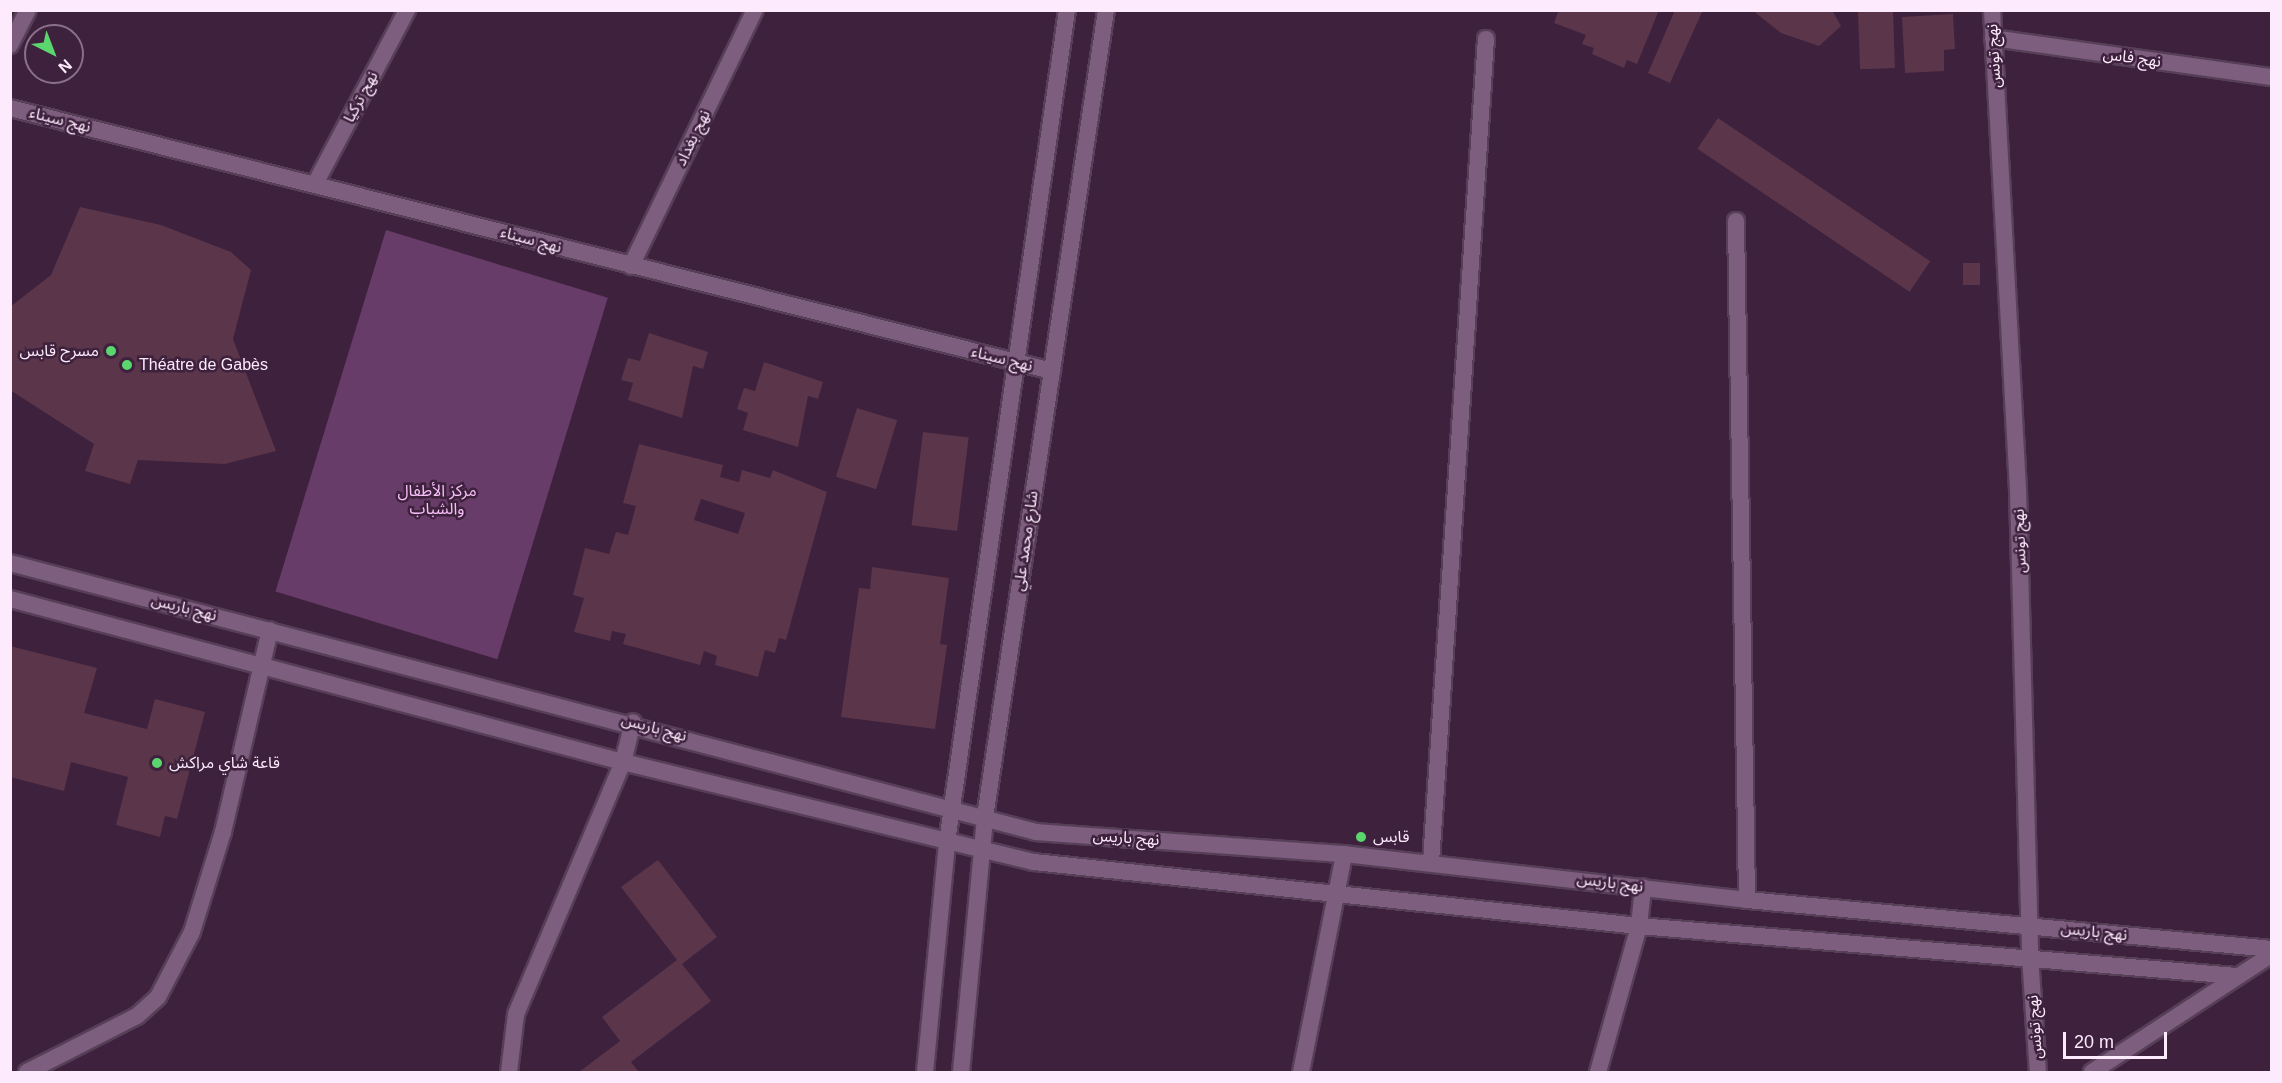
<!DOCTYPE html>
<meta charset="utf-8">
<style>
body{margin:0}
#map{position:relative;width:2282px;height:1083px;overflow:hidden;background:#3d213d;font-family:Arial,"Noto Sans Arabic",sans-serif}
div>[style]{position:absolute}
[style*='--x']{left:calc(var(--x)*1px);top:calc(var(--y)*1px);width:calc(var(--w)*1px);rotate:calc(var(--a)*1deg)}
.green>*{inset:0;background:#673c68;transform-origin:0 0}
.building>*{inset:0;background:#5b3549;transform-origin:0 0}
.roads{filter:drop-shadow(2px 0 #573f57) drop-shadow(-2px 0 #573f57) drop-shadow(0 2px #573f57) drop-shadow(0 -2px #573f57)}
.minor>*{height:16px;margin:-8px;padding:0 8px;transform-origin:8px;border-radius:8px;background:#7e5e7e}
.tertiary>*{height:16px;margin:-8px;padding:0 8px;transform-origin:8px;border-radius:8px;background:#7e5e7e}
.dots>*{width:16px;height:16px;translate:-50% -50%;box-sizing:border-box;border:3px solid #3d213d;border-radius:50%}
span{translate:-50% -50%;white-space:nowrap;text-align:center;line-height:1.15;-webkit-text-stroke:5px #3d213d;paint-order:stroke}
.street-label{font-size:16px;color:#fdeafc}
.poi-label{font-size:16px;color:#fdeafc}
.right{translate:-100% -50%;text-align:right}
.left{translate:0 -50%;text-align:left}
.park-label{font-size:16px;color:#f7c0f7}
.frame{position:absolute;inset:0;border:12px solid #fdeafc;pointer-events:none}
.north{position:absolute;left:24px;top:24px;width:60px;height:60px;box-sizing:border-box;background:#3d213d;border:2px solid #8a7189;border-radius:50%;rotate:138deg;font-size:16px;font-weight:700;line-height:24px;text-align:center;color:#fdeafc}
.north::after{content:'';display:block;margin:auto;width:21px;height:27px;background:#5bd56e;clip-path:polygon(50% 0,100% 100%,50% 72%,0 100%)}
.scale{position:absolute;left:2063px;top:1032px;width:104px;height:27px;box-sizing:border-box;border:3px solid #fdeafc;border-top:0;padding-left:8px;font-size:18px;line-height:21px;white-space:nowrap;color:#fdeafc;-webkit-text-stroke:4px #3d213d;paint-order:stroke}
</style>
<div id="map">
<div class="green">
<div style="left:386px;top:230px;width:232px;height:378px;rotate:17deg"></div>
</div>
<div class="building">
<div style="clip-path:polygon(1559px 10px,1659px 10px,1637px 64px,1627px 60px,1624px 68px,1592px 54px,1594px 48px,1582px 44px,1586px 35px,1554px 23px)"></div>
<div style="clip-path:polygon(1675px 10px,1703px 10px,1670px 83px,1648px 73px)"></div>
<div style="clip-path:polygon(1752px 10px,1832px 10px,1841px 26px,1819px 46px,1781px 33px)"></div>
<div style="left:1893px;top:11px;width:57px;height:35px;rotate:88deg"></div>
<div style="clip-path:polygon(1953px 14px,1955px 49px,1944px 50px,1944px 71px,1905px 73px,1902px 17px)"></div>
<div style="left:1718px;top:118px;width:256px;height:37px;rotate:34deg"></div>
<div style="clip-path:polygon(80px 207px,161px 225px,231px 252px,251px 270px,233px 339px,276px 451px,225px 464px,138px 460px,130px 484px,85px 471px,94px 444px,10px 390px,10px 307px,51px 275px)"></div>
<div style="left:1963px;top:263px;width:17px;height:22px"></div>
<div style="clip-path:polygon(649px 333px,708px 352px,703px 369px,693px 366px,682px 418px,628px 400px,633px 383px,621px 380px,628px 358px,640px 361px)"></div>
<div style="clip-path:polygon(764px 362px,823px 382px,818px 399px,808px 396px,798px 447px,743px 430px,748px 413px,737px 409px,744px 388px,755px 391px)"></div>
<div style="left:857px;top:408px;width:42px;height:72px;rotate:17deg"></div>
<div style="left:923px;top:432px;width:46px;height:94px;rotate:7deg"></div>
<div style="clip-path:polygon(evenodd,639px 444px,723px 465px,720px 477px,739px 482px,742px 470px,770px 478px,773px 470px,827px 492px,786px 640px,779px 638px,775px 653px,765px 650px,758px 677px,715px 665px,717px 656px,704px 651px,700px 665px,623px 644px,626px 634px,612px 631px,610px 641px,574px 632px,584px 598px,573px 595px,585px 548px,609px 554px,616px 532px,628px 535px,636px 506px,623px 503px,639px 444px,701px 499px,745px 513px,738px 534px,694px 520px,701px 499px)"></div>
<div style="clip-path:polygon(872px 567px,949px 578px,940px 644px,947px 645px,935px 729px,841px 717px,859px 588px,870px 589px)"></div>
<div style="clip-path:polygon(10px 646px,97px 668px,84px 713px,147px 729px,155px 699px,205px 712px,177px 819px,165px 816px,160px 837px,116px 825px,128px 777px,71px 762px,64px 791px,10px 777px)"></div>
<div style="clip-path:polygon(658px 860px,717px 937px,682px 964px,711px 1001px,631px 1062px,639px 1072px,579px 1072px,620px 1041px,602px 1017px,677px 960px,621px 887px)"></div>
</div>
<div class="roads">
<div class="minor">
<div style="--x:1992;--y:10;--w:481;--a:86.9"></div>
<div style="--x:2018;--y:490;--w:466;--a:88.5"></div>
<div style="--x:2030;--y:956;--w:116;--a:86.1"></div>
<div style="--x:1993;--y:38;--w:282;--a:8"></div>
<div style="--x:10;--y:108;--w:1075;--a:14.17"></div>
<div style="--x:315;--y:184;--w:197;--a:-62.1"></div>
<div style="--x:1736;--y:221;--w:679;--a:89.07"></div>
<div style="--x:631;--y:266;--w:284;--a:-64.2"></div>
<div style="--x:10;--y:563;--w:1061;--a:14.69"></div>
<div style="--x:1036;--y:832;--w:309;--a:4.1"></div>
<div style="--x:1344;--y:854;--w:406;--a:6.5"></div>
<div style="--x:1747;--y:900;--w:527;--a:5.33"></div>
<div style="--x:10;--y:599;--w:634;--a:14.89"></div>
<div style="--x:623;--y:762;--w:423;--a:13.7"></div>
<div style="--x:1034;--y:862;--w:608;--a:6.04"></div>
<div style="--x:1639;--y:926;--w:600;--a:4.78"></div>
<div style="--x:1431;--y:862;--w:825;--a:-86.18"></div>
<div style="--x:27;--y:1072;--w:123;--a:-27"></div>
<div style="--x:137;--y:1016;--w:28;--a:-42"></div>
<div style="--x:158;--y:997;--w:73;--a:-62.4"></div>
<div style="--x:192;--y:932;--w:105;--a:-72.8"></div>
<div style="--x:223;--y:832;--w:207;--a:-76.9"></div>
<div style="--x:509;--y:1072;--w:58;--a:-83.1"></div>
<div style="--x:516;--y:1014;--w:274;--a:-67"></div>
<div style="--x:623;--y:762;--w:41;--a:-76"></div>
<div style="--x:1301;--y:1072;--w:222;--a:-78.8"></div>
<div style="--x:1598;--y:1072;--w:152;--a:-74.3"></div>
<div style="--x:1639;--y:926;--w:39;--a:-84"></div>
<div style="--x:2092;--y:1072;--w:215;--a:-33.2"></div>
</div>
<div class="tertiary">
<div style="--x:10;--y:45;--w:39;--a:-63"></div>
<div style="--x:925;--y:1072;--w:231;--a:-84.5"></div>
<div style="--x:947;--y:842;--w:841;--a:-81.79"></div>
<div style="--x:961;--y:1072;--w:256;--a:-84.6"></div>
<div style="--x:985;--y:817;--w:816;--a:-81.47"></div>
</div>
</div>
<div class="dots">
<div style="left:111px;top:351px;background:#5bd56e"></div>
<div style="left:127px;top:365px;background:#5bd56e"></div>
<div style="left:157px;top:763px;background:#5bd56e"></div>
<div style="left:1361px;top:837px;background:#5bd56e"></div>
</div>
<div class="street-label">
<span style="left:1994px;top:56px;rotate:-93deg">نهج تونس</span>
<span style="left:2132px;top:58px;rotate:8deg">نهج فاس</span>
<span style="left:361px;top:97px;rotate:-62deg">نهج تركيا</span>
<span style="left:60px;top:120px;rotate:14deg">نهج سيناء</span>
<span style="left:693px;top:138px;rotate:-64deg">نهج بغداد</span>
<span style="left:531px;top:240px;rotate:15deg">نهج سيناء</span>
<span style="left:1002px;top:359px;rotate:14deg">نهج سيناء</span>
<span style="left:1026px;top:541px;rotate:-82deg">شارع محمد علي</span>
<span style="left:2020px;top:541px;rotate:-92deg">نهج تونس</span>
<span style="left:184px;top:608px;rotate:14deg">نهج باريس</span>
<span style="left:654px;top:728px;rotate:15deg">نهج باريس</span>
<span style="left:1126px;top:838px;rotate:4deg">نهج باريس</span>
<span style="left:1610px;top:883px;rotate:7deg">نهج باريس</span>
<span style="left:2094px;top:932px;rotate:6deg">نهج باريس</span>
<span style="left:2035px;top:1027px;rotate:-94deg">نهج تونس</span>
</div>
<div class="poi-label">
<span class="right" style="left:99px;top:351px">مسرح قابس</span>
<span class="left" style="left:139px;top:365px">Théatre de Gabès</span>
<span class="left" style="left:169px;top:763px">قاعة شاي مراكش</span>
<span class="left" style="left:1373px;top:837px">قابس</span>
</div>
<div class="park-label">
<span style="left:437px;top:500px">مركز الأطفال<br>والشباب</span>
</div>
<div class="frame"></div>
<div class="north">N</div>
<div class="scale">20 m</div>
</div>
